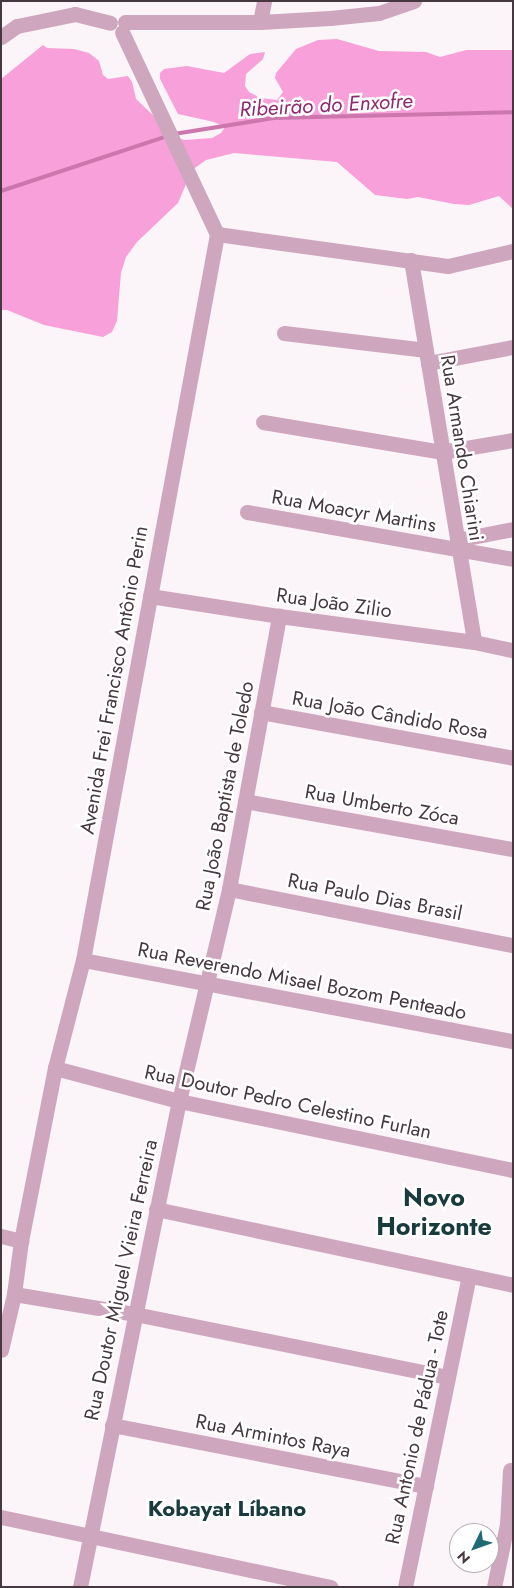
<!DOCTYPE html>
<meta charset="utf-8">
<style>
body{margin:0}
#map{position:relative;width:514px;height:1588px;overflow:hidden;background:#fbf4f8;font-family:Jost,sans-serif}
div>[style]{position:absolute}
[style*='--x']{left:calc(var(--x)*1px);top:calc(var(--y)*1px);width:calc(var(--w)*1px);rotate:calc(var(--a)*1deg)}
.forest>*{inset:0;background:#f8a0d9}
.stream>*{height:4px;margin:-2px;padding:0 2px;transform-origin:2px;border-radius:2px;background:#cb77ae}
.minor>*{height:15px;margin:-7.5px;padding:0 7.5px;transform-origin:7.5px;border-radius:7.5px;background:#cea7bf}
span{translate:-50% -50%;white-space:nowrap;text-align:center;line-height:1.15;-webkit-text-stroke:5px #fff;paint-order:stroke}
.street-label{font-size:20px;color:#463841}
.water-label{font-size:21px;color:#8d2970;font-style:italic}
.quarter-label{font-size:22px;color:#193b3e;font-weight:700}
.district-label{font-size:25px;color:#193b3e;font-weight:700}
.frame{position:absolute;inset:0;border:2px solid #463841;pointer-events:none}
.north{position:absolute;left:449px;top:1523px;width:50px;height:50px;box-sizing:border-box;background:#fff;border:1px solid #b5afb3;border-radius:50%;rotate:228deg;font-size:14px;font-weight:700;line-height:20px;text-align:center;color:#463841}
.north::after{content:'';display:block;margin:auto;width:18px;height:22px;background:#206b73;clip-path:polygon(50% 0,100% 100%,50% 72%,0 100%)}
</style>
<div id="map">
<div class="forest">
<div style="clip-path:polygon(337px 39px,379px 51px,426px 52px,440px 57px,466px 50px,513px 50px,513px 209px,499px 196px,469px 205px,454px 204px,418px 197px,407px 199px,375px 195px,337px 162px,234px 153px,206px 160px,192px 170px,178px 203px,137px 242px,126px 257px,121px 273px,117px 321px,112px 332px,103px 337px,44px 325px,7px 310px,1px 310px,1px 79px,43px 45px,47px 48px,74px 49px,89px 53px,99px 61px,103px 75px,108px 79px,128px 76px,132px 82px,136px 99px,177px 138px,185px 140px,212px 138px,221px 133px,225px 127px,214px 122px,178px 114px,160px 79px,160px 73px,164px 69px,187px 66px,224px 73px,250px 54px,265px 52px,263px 59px,246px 74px,245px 86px,249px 92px,261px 98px,277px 100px,283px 92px,275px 78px,276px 73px,296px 49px,318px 40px)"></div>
</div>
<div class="stream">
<div style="--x:174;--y:134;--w:101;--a:-9.1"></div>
<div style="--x:274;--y:118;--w:239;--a:-1.4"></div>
<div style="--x:1;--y:191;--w:175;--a:-18.3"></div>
</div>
<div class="minor">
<div style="--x:125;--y:22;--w:135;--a:0"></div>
<div style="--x:260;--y:22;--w:70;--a:-3.3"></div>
<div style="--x:330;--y:18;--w:49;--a:-5.8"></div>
<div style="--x:379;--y:13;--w:37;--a:-19"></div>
<div style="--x:260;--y:22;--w:21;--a:-79"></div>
<div style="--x:1;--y:37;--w:19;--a:-35"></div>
<div style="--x:17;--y:26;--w:59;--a:-11.7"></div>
<div style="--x:75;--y:14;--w:36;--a:14"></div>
<div style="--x:217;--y:234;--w:233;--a:7.9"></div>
<div style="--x:448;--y:266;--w:67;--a:-13"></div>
<div style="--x:411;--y:260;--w:387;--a:80.6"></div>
<div style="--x:284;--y:333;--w:143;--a:6.8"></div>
<div style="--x:428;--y:363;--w:86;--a:-10.7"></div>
<div style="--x:263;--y:422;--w:181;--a:9.5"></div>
<div style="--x:442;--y:452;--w:72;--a:-9.6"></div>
<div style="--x:247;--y:512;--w:270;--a:10"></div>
<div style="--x:457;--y:540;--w:57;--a:-11.1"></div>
<div style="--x:150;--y:596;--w:131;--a:8.8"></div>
<div style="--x:279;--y:616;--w:197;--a:7.6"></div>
<div style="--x:474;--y:642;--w:40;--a:12"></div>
<div style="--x:261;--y:712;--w:256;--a:10.3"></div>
<div style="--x:245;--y:801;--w:272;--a:10.2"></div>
<div style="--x:229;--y:889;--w:289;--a:11.2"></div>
<div style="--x:83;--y:960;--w:438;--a:10.7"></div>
<div style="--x:55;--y:1068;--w:128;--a:14.9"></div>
<div style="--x:179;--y:1101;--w:341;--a:11.7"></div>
<div style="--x:156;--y:1209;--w:365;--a:12"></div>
<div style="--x:1;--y:1236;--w:21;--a:14"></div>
<div style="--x:14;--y:1294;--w:123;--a:9.4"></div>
<div style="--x:135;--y:1314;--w:318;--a:11.4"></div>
<div style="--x:1;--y:1350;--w:57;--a:-76.9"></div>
<div style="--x:14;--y:1294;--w:53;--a:-82.5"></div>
<div style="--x:21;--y:1241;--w:176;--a:-78.9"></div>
<div style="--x:55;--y:1068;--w:112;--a:-75.5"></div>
<div style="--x:83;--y:960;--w:738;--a:-79.54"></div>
<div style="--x:217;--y:234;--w:223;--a:-115.2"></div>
<div style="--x:112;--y:1425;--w:320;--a:11"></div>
<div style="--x:1;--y:1517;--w:337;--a:12"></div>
<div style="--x:80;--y:1587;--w:496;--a:-78.5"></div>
<div style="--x:179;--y:1101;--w:218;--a:-76.7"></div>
<div style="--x:229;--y:889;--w:278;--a:-79.6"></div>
<div style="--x:405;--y:1587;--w:318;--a:-78.4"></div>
<div style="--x:494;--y:1587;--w:64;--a:-78.3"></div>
<div style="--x:507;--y:1524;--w:54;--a:-86.8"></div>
</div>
<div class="street-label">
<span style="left:462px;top:448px;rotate:81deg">Rua Armando Chiarini</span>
<span style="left:354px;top:511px;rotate:10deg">Rua Moacyr Martins</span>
<span style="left:334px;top:603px;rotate:8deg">Rua João Zilio</span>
<span style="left:114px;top:680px;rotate:-80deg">Avenida Frei Francisco Antônio Perin</span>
<span style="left:390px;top:715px;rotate:10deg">Rua João Cândido Rosa</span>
<span style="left:225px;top:796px;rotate:-79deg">Rua João Baptista de Toledo</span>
<span style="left:382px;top:805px;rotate:10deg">Rua Umberto Zóca</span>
<span style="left:375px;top:897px;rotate:11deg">Rua Paulo Dias Brasil</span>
<span style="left:302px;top:981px;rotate:11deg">Rua Reverendo Misael Bozom Penteado</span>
<span style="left:288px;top:1102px;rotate:12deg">Rua Doutor Pedro Celestino Furlan</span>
<span style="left:121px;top:1280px;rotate:-78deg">Rua Doutor Miguel Vieira Ferreira</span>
<span style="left:417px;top:1427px;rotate:-78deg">Rua Antonio de Pádua - Tote</span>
<span style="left:273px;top:1436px;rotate:11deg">Rua Armintos Raya</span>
</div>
<div class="water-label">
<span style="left:326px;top:105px;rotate:-3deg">Ribeirão do Enxofre</span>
</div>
<div class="quarter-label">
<span style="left:227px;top:1509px">Kobayat Líbano</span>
</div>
<div class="district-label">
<span style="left:434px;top:1212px">Novo<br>Horizonte</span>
</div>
<div class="frame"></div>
<div class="north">N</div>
</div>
